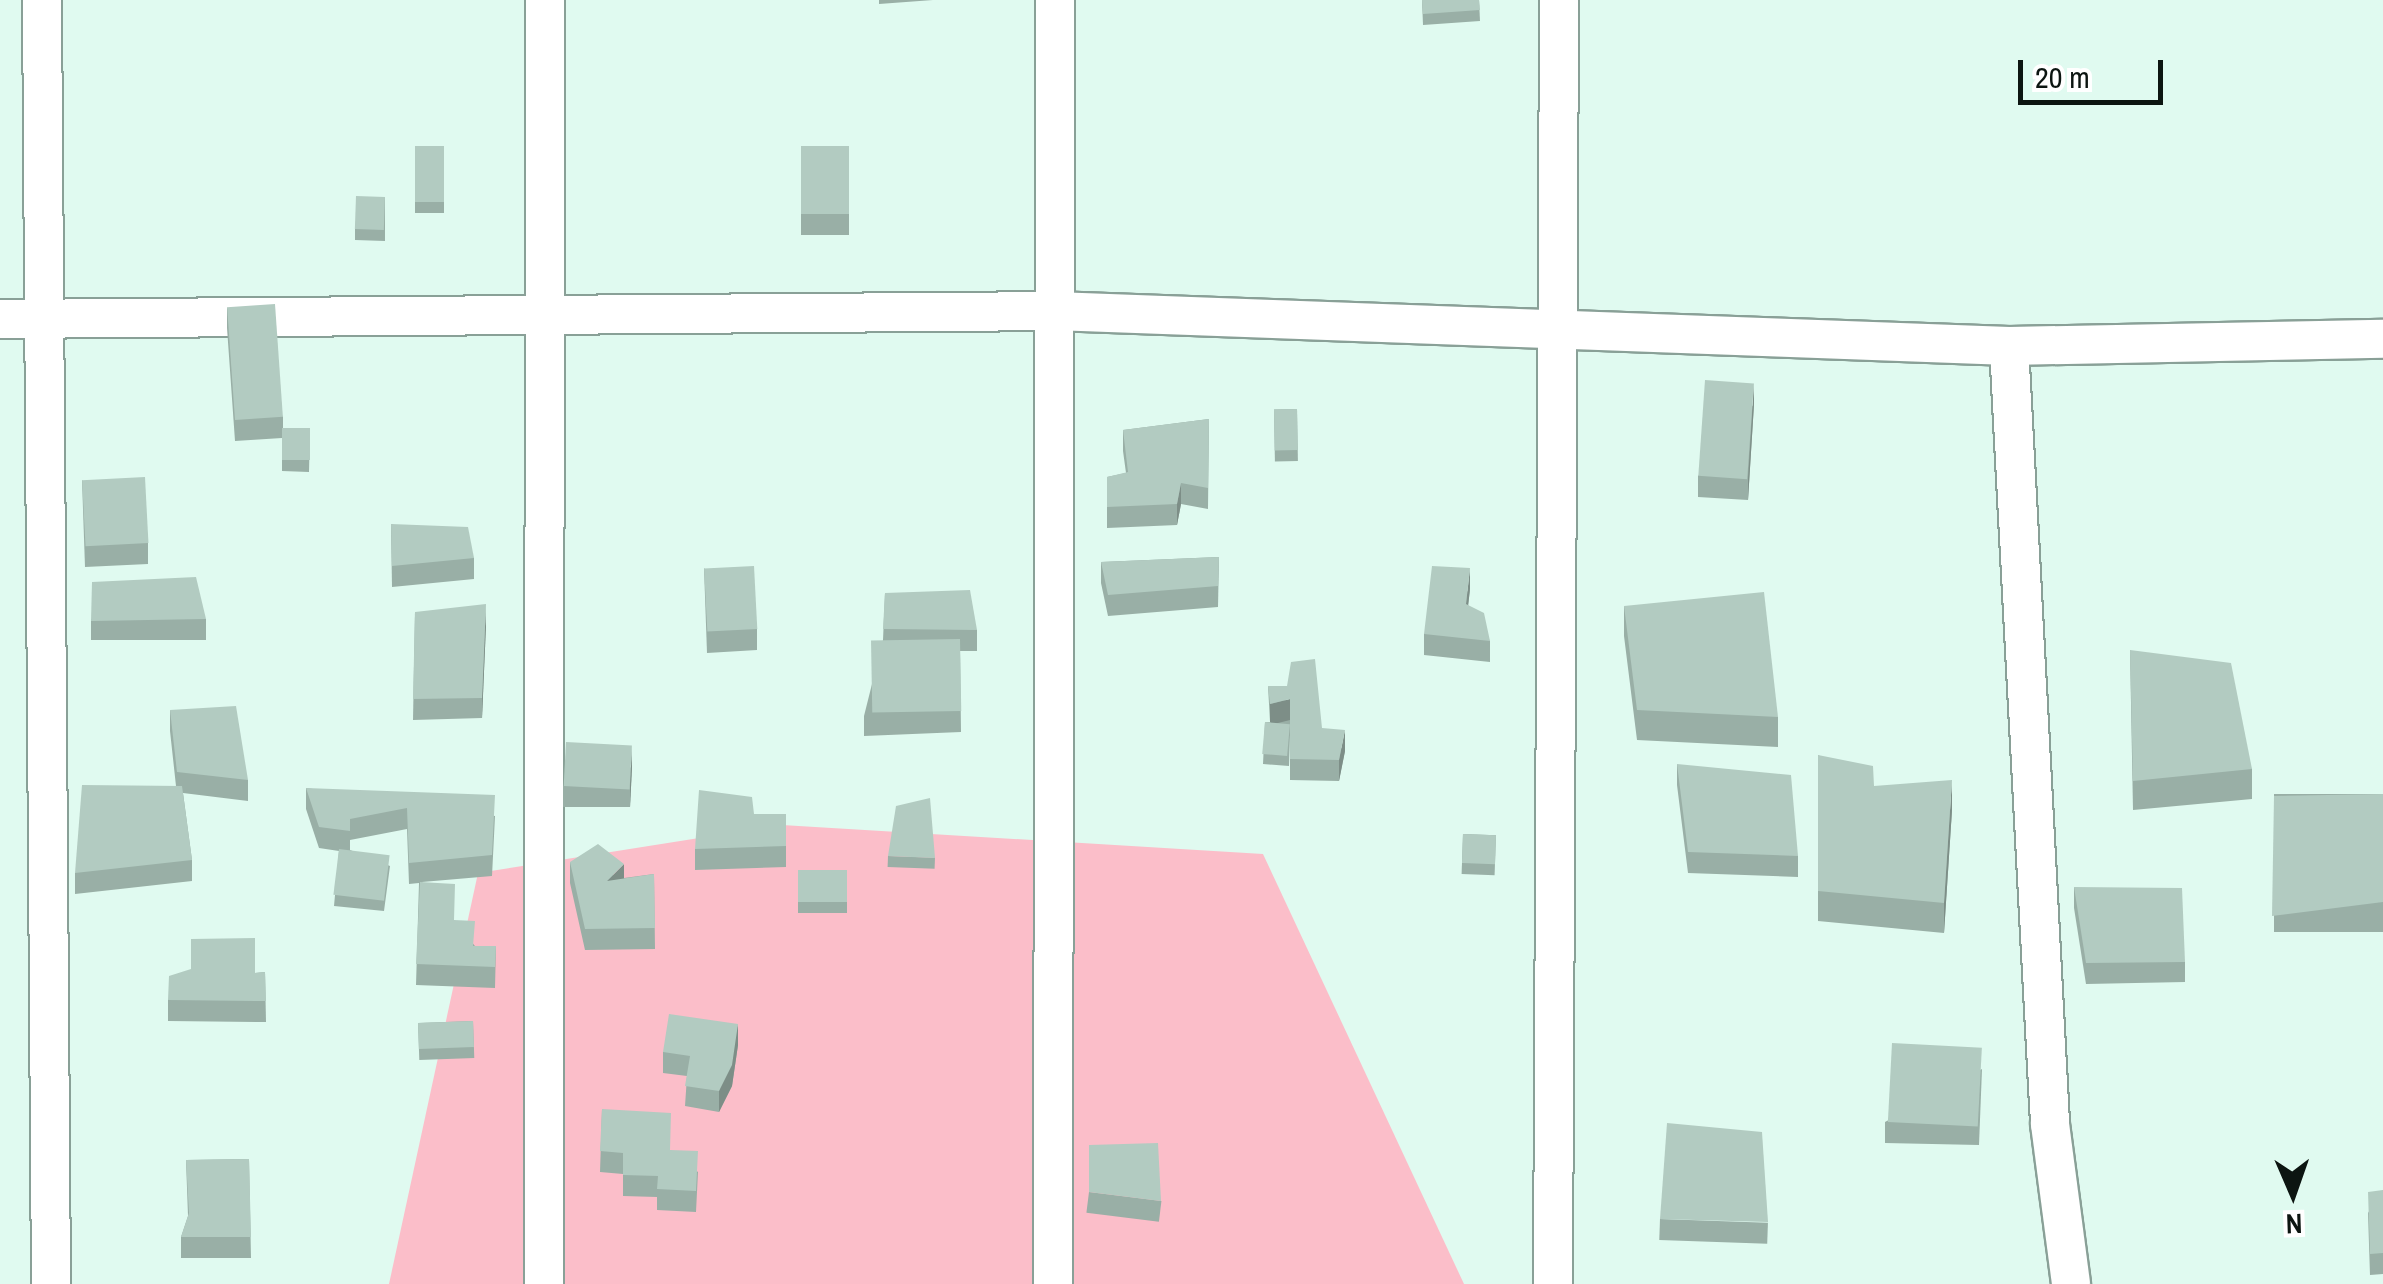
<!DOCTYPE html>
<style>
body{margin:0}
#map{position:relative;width:2383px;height:1284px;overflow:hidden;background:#e0faf0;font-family:"Archivo Narrow",sans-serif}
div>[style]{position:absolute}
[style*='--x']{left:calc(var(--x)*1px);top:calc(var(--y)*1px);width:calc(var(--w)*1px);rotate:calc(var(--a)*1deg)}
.green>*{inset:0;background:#fbbec9}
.roads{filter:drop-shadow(2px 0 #89a097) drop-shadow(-2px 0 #89a097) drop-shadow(0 2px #89a097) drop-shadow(0 -2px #89a097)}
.street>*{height:38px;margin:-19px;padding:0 19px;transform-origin:19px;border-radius:19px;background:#fff}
.wall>*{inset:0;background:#99afa6;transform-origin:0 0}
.shaded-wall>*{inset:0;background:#7d8e87}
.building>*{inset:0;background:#b2cbc1;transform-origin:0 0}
span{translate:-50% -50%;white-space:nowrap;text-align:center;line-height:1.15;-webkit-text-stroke:8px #fff;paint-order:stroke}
.north{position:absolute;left:2243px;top:1144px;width:100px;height:100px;-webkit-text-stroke:8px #fff;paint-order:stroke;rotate:178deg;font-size:28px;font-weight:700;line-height:40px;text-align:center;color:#0c1511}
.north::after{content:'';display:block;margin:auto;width:35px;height:45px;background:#0c1511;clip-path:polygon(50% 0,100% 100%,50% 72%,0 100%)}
.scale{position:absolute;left:2018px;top:60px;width:145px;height:45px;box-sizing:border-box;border:5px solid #0c1511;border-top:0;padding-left:12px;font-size:30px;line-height:35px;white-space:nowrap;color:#0c1511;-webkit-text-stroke:8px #fff;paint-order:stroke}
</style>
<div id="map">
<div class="green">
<div style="clip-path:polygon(782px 825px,1263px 854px,1464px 1284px,389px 1284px,478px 873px)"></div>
</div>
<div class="roads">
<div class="street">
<div style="--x:42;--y:0;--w:1284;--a:89.6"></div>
<div style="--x:0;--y:319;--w:1054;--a:-0.43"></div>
<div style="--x:1054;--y:311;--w:956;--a:2.1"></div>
<div style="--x:2009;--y:346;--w:374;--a:-1.1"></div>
<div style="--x:2009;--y:346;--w:779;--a:86.98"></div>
<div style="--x:2050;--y:1124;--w:161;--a:82.5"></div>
<div style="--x:544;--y:1284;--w:1284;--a:-89.96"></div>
<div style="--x:1053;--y:1284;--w:1284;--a:-89.91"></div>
<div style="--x:1553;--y:1284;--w:1284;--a:-89.73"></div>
</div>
</div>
<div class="wall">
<div style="clip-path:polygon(879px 0,933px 0,879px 4px)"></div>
<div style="clip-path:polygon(1422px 0,1479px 0,1480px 21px,1423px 25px)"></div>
<div style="left:415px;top:146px;width:29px;height:67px"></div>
<div style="left:801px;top:146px;width:48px;height:89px"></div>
<div style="clip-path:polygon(385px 197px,385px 241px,355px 240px,355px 229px)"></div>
<div style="clip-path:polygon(227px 307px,283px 417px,283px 428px,310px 428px,309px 472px,282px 471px,282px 438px,235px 441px,227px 328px)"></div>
<div style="clip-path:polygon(1754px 404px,1748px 500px,1698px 497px,1698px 476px)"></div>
<div style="left:1297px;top:409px;width:52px;height:23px;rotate:89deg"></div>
<div style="clip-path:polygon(1209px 419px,1208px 509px,1181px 504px,1177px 525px,1107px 528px,1107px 477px,1126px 473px,1123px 451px,1123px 430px)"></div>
<div style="clip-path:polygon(82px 480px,148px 543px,148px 564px,85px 567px)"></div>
<div style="clip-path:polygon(391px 524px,474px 558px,474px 579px,392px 587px)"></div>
<div style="clip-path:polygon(1219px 557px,1218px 607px,1108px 616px,1101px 583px,1101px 562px)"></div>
<div style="clip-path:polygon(704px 568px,757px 629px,757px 650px,707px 653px)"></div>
<div style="clip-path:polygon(1470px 589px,1468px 605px,1490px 641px,1490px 662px,1424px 655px,1424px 634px)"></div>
<div style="clip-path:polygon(885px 593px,977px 630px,977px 651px,960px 651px,961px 732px,864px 736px,864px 716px,883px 640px)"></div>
<div style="clip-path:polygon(1624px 606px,1778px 717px,1778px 747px,1637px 740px,1624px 636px)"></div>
<div style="clip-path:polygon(415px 612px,486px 625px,482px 718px,413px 720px)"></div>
<div style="left:206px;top:619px;width:21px;height:115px;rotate:90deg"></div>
<div style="clip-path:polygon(2130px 650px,2252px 769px,2252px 799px,2133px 810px)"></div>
<div style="clip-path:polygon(1268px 686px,1345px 751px,1339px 781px,1290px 780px,1290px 735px,1289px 766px,1263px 764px,1265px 722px,1270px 722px)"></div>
<div style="clip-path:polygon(170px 710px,248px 780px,248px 801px,183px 793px,192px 860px,192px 881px,75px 894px,75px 873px,176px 786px,170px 731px)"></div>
<div style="clip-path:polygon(1818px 755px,1874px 786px,1952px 810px,1944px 933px,1818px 921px)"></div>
<div style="clip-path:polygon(1677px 764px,1798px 856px,1798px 877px,1688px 873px,1677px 785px)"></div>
<div style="clip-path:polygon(632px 767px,630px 807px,563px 807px,563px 786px)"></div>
<div style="clip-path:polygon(306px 788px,495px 816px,492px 876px,422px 882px,475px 946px,496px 946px,495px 988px,416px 985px,419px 883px,409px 884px,407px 829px,350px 840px,350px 850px,390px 866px,384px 911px,334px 906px,339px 851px,319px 848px,306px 809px)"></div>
<div style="left:2383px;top:794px;width:138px;height:109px;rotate:90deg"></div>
<div style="clip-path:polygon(754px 814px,786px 814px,786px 867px,695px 870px,695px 849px)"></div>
<div style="left:1463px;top:834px;width:33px;height:40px;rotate:2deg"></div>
<div style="left:888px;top:856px;width:47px;height:11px;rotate:2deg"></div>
<div style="clip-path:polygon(570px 862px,624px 878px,654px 874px,655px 949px,585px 950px,570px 883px)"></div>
<div style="left:847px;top:870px;width:43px;height:49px;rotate:90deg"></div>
<div style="clip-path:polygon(2074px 887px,2185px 962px,2185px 982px,2086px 984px,2074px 908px)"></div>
<div style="clip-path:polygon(265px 972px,266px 1022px,168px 1021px,168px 1000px,255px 973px)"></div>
<div style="left:473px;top:1021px;width:37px;height:55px;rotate:88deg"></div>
<div style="clip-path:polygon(738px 1045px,732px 1086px,719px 1112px,685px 1106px,687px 1076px,663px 1073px,663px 1052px)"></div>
<div style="clip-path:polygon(1982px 1069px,1979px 1145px,1885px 1143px,1885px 1122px)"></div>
<div style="clip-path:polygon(602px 1109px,670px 1150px,698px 1172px,696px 1212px,657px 1210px,657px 1197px,623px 1196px,623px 1174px,600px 1172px)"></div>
<div style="clip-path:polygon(249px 1159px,251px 1258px,181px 1258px,181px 1237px,188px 1216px,186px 1160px)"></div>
<div style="clip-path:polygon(2383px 1190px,2383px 1274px,2370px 1275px,2368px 1213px)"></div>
<div style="left:1089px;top:1192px;width:73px;height:21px;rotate:7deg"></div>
<div style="left:1660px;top:1219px;width:108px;height:21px;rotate:2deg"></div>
</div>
<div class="shaded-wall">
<div style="clip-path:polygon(1754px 383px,1754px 404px,1748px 500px,1748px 479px)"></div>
<div style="clip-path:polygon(1181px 483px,1181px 504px,1177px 525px,1177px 504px)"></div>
<div style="clip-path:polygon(1470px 568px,1470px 589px,1466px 625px,1466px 604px)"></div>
<div style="clip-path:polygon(486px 604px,486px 625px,482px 718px,482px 698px)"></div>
<div style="clip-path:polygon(1290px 699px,1290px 720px,1270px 725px,1270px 704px)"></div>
<div style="clip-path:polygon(1345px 730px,1345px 751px,1339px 781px,1339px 760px)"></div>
<div style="clip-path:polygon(632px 746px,632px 767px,630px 807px,630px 786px)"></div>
<div style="clip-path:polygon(1952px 780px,1952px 810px,1944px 933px,1944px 903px)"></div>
<div style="clip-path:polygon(624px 864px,624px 885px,607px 881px)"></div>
<div style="clip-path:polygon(738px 1024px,738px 1045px,732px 1086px,719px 1112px,719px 1091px)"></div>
</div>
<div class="building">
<div style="clip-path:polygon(1422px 0,1479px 0,1480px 10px,1423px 14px)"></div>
<div style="left:415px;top:146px;width:29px;height:56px"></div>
<div style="left:801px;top:146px;width:48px;height:68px"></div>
<div style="left:356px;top:196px;width:29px;height:33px;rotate:2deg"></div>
<div style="left:275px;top:304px;width:113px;height:48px;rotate:86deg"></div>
<div style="left:1705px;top:380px;width:49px;height:96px;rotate:4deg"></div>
<div style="left:1297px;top:409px;width:41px;height:23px;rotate:89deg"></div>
<div style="clip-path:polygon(1209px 419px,1208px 488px,1181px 483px,1177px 504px,1107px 507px,1107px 477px,1128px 472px,1123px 430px)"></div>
<div style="left:282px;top:428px;width:28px;height:32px"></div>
<div style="left:145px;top:477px;width:66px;height:63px;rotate:87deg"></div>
<div style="clip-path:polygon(391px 524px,468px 527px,474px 558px,392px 566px)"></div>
<div style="clip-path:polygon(1219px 557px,1218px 586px,1108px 595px,1101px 562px)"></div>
<div style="left:754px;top:566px;width:63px;height:50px;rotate:87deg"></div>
<div style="clip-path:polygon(1432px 566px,1470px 568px,1466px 604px,1484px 613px,1490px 641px,1424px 634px)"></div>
<div style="clip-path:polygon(196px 577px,206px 619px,91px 621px,92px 582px)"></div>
<div style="clip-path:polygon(970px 590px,977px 630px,883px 629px,885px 593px)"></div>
<div style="clip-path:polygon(1764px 592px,1778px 717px,1637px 710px,1624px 606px)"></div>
<div style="clip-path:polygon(486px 604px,482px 698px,413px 699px,415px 612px)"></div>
<div style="left:960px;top:639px;width:72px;height:89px;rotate:89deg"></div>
<div style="clip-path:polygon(2130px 650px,2231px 663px,2252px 769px,2133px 781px)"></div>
<div style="clip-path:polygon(1315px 659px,1322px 728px,1345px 730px,1339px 760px,1290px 759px,1290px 699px,1270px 704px,1268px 686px,1287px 686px,1291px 662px)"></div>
<div style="clip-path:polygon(236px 706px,248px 780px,177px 772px,170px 710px)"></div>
<div style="left:1265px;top:722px;width:25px;height:32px;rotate:5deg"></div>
<div style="left:566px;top:742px;width:66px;height:44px;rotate:3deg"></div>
<div style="clip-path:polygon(1818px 755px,1873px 766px,1874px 786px,1952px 780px,1944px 903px,1818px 891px)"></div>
<div style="clip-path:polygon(1677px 764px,1791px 775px,1798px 856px,1688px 852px)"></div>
<div style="clip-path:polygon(82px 785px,182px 786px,192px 860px,75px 873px)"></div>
<div style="clip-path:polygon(306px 788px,495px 795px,492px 855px,409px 863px,407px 808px,350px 819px,350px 831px,319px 827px)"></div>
<div style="clip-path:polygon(699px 790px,752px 797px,754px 814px,786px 814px,786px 846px,695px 849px)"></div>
<div style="clip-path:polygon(2383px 794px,2383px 902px,2272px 916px,2274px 796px)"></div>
<div style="clip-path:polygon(930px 798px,935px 858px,888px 856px,896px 806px)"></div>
<div style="left:1463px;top:834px;width:33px;height:29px;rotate:2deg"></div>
<div style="clip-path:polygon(598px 844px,624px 864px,607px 881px,654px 874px,655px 928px,585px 929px,570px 862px)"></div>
<div style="left:339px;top:849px;width:51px;height:46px;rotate:7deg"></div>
<div style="left:847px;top:870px;width:32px;height:49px;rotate:90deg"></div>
<div style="clip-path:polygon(420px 882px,455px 884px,454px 920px,475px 921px,473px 946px,496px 946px,495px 967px,416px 964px)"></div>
<div style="clip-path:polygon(2074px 887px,2182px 888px,2185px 962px,2086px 963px)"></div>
<div style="clip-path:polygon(255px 938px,255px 973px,265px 972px,266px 1001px,168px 1000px,169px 976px,191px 969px,191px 939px)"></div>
<div style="clip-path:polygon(669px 1014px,738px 1024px,732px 1065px,719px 1091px,685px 1086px,690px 1056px,663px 1052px)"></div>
<div style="left:473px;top:1021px;width:26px;height:55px;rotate:88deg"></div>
<div style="left:1892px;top:1043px;width:90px;height:79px;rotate:3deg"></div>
<div style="clip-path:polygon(602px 1109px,671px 1113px,670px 1150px,698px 1151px,696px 1191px,657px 1189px,658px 1176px,623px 1175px,623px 1153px,600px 1151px)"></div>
<div style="clip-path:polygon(1667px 1123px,1762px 1132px,1768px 1222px,1660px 1219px)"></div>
<div style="clip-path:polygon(1158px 1143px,1161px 1201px,1089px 1192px,1089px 1145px)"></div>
<div style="clip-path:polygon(249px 1159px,251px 1237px,181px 1237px,189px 1213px,186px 1160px)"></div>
<div style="clip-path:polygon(2383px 1190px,2383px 1253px,2370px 1254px,2368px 1192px)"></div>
</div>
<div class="north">N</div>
<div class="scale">20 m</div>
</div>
